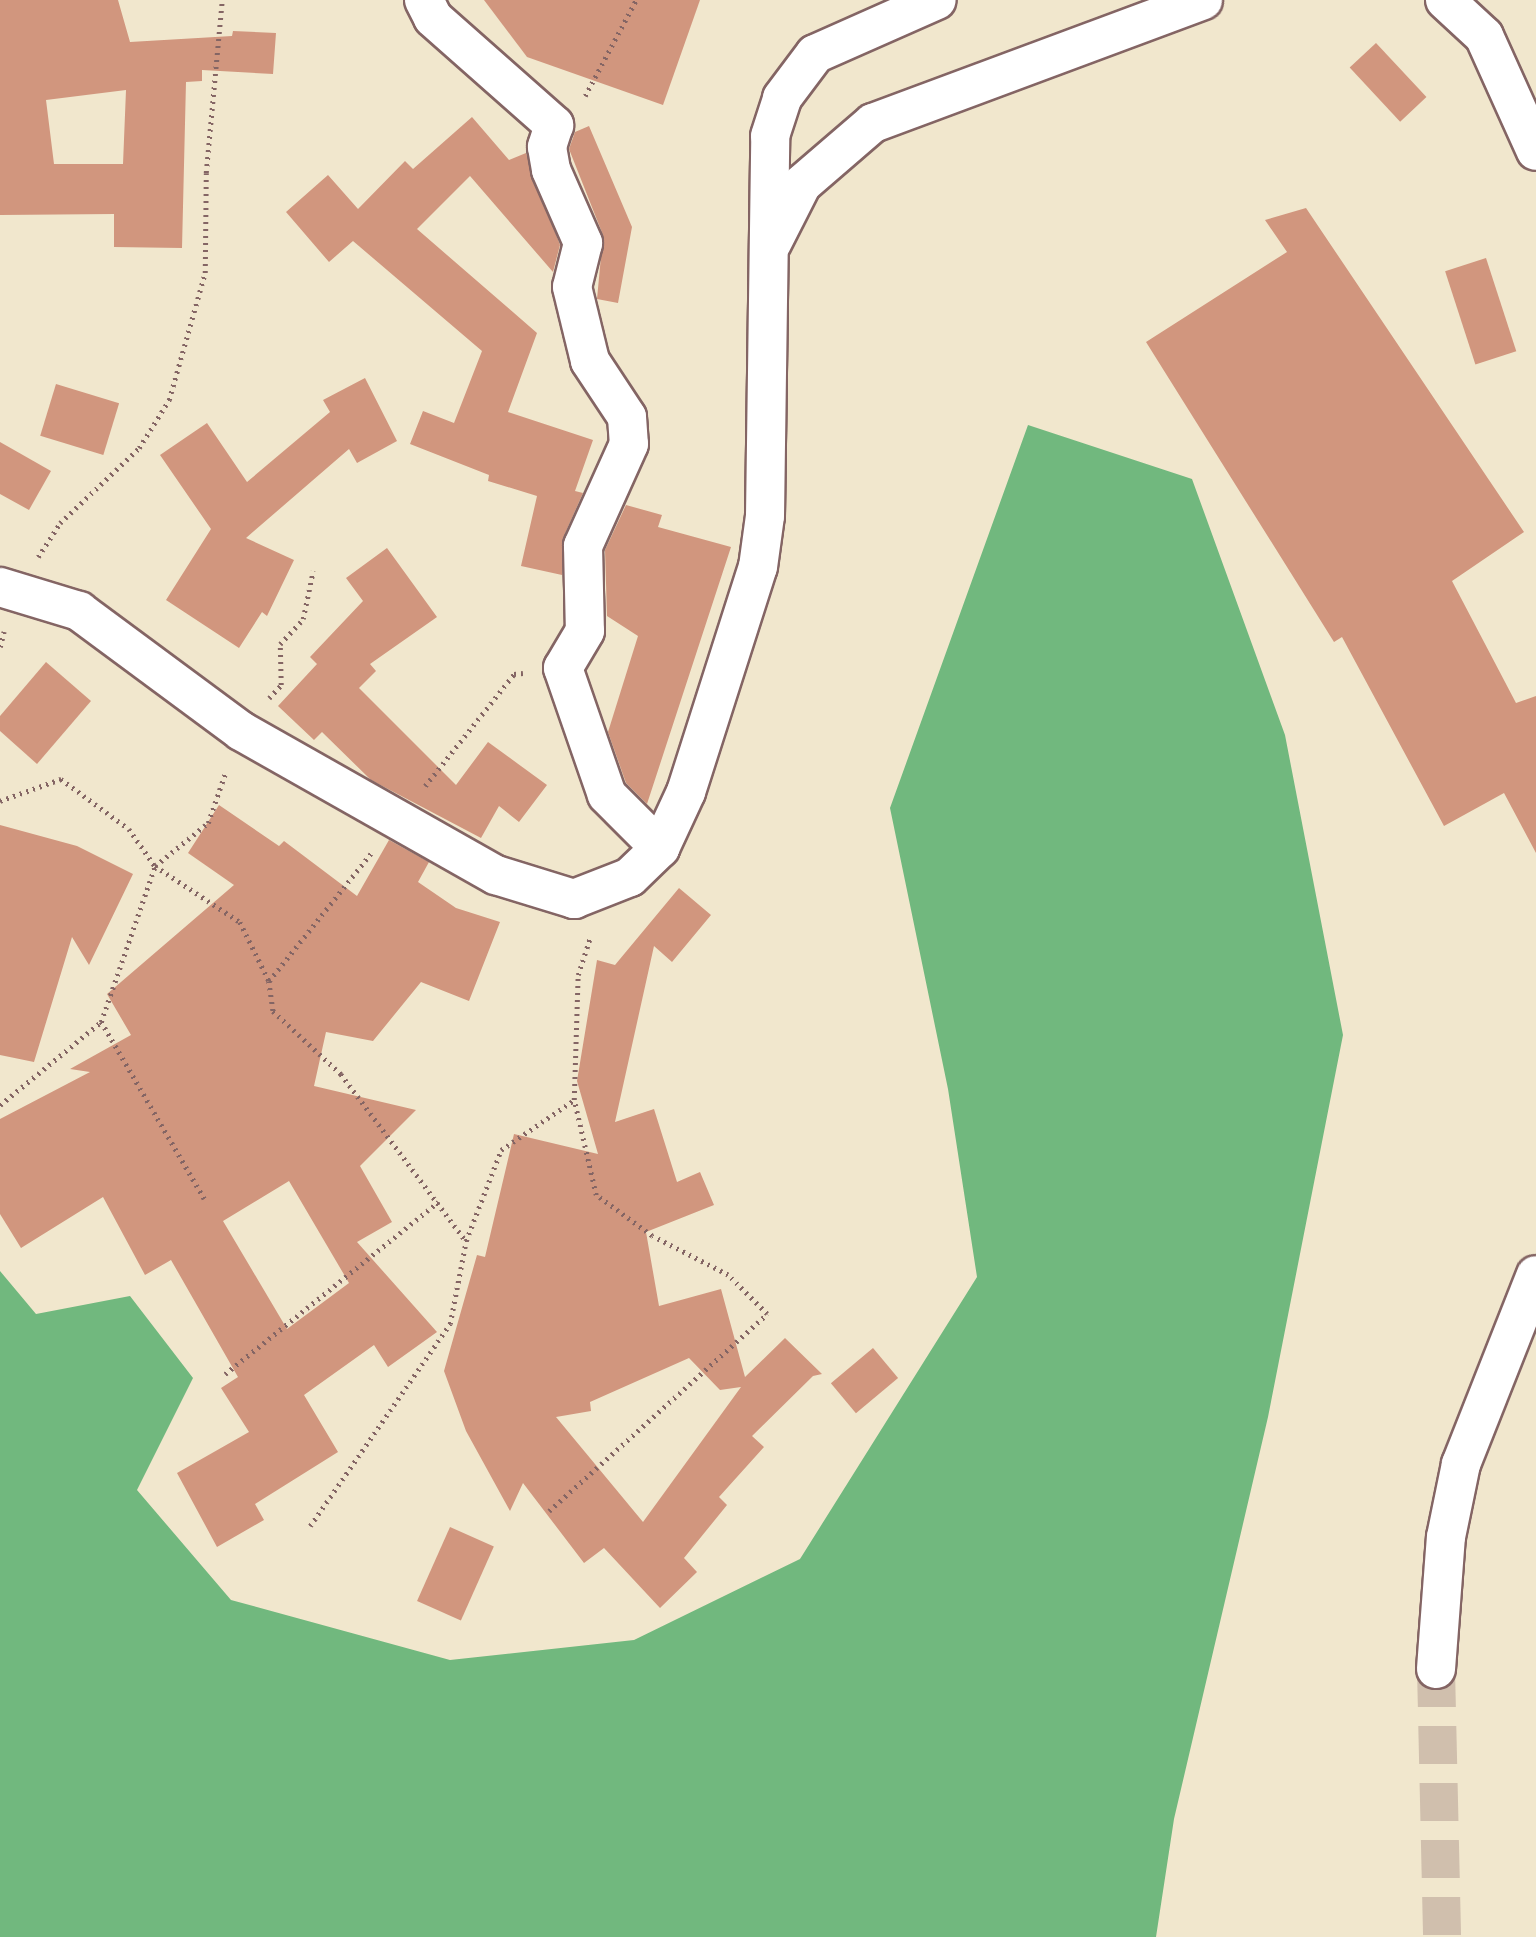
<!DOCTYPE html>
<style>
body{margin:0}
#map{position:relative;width:1536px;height:1937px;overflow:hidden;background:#f1e7cd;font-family:Alegreya,serif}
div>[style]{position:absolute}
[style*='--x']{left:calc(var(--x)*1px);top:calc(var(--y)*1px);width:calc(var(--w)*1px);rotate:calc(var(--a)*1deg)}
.forest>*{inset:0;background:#71b87e}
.building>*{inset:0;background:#d1967e;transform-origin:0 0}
.minor-tunnel>*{height:38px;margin-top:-19px;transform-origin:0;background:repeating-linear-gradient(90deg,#d0bfad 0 38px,transparent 0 57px)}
.path>*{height:4.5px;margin-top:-2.25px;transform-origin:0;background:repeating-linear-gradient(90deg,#846564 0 2px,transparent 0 7px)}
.roads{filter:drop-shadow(2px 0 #846564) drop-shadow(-2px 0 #846564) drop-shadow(0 2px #846564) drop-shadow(0 -2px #846564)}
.minor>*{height:38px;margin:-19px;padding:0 19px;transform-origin:19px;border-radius:19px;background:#fff}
span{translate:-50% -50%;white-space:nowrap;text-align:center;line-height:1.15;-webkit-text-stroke:5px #fff;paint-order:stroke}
</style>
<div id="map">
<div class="forest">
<div style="clip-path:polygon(1028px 425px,1192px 479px,1285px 735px,1343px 1035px,1268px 1417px,1174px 1819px,1156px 1937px,0 1937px,0 1271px,36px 1314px,130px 1296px,193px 1378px,137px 1490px,231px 1600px,450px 1660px,634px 1640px,800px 1559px,977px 1277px,948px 1089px,890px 808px)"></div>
</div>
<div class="building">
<div style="clip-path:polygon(evenodd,0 0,118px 0,130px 42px,232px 36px,233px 31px,276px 33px,273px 74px,202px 70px,202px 81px,186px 82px,182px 248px,114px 247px,114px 214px,0 215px,0 0,126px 90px,123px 164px,54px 164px,46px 100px,126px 90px)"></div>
<div style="clip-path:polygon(484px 0,700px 0,663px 105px,527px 57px)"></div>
<div style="left:1376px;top:43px;width:74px;height:36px;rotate:47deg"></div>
<div style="clip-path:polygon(472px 117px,509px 160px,526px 153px,560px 245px,553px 272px,470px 176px,417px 229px,537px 333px,508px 412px,593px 440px,575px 491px,583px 493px,563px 538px,562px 575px,521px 566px,537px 496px,488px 481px,489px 475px,410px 444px,423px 411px,454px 423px,482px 351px,353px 241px,329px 262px,286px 212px,328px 175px,358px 209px,405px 161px,413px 169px)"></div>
<div style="clip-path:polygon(589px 126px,632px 227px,618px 303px,597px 299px,603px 235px,569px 149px,575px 132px)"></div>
<div style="clip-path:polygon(1306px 208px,1524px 532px,1452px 581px,1516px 703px,1536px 696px,1536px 853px,1504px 793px,1444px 826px,1342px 637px,1334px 642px,1146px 342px,1287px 252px,1265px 220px)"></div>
<div style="left:1486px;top:258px;width:98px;height:43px;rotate:72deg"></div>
<div style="clip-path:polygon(365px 378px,397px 441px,357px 463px,349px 449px,246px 538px,294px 560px,267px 616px,262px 612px,239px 648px,166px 600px,211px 529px,160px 455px,207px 423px,247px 482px,330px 412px,323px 400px)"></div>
<div style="left:56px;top:384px;width:66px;height:54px;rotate:17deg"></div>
<div style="clip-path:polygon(0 442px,51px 471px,29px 510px,0 494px)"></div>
<div style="clip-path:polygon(626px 505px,662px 515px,658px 527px,731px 547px,647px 804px,626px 783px,608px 732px,638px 636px,607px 616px,605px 550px)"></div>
<div style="clip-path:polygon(387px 548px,437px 617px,370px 664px,376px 671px,359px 688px,456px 785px,488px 742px,547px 785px,519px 822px,499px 806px,481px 838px,371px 780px,322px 732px,314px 740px,278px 706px,317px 664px,310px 657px,363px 601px,346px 578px)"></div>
<div style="clip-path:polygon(46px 662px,91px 701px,37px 764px,0 731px,0 716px)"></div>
<div style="clip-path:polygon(evenodd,219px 805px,279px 846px,284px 841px,357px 896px,389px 840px,429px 862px,418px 882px,456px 908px,500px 922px,469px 1001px,421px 982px,373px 1041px,326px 1032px,314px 1086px,416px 1110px,360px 1166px,392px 1222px,357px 1242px,437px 1332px,388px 1367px,374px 1345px,304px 1395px,338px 1452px,255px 1504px,264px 1520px,217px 1547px,177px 1473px,249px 1432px,221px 1388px,238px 1377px,171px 1260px,145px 1275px,103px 1197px,21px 1248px,0 1214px,0 1119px,90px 1072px,70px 1069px,131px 1035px,107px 994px,234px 885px,188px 853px,219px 805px,289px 1181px,349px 1283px,287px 1329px,223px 1221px,289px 1181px)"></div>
<div style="clip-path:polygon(0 825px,77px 846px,133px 874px,89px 965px,72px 937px,34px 1062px,0 1055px)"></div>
<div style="clip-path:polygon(evenodd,679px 888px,711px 915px,672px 962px,654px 946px,615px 1122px,654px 1109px,677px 1182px,700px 1172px,714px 1205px,646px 1232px,659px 1306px,721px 1289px,745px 1377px,785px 1338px,822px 1374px,813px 1376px,752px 1436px,764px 1447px,719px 1497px,727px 1505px,684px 1558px,697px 1572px,660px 1608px,604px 1548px,584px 1563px,523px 1483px,510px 1511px,466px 1431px,444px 1371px,477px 1255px,485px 1257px,514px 1134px,598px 1154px,577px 1081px,597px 960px,615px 965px,679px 888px,689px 1358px,720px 1390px,741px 1387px,643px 1522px,556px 1417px,591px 1411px,590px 1402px,689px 1358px)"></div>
<div style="left:873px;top:1348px;width:39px;height:55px;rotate:50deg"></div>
<div style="left:450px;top:1527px;width:48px;height:81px;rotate:24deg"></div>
</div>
<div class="minor-tunnel">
<div style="--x:1436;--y:1669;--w:268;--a:88.7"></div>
</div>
<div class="path">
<div style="--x:585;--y:96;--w:109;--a:-62"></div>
<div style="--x:38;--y:557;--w:40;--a:-57.1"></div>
<div style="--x:60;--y:523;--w:109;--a:-43.5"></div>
<div style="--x:139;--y:448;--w:57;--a:-58"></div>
<div style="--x:169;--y:400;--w:132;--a:-74.2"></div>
<div style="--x:205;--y:273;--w:100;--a:-89.4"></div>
<div style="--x:206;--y:173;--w:174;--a:-84.7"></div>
<div style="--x:0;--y:647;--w:16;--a:-76"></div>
<div style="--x:269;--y:698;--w:18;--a:-47"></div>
<div style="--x:281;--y:685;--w:41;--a:-91.4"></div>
<div style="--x:280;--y:644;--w:34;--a:-47"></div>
<div style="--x:303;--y:619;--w:49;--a:-78.2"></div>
<div style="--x:425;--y:786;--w:143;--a:-51.5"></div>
<div style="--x:514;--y:674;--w:9;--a:-6"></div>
<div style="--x:0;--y:801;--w:65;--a:-19.8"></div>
<div style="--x:61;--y:779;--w:84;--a:36.3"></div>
<div style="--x:129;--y:829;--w:45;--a:54.9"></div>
<div style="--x:155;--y:866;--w:102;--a:33.4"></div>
<div style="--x:240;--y:922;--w:66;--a:63.8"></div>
<div style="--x:269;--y:981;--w:30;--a:82"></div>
<div style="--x:273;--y:1011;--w:93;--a:42.8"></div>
<div style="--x:341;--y:1074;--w:209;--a:53.2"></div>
<div style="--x:269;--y:981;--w:164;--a:-51.4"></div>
<div style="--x:0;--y:1105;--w:131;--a:-39.4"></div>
<div style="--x:204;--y:1199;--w:205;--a:-120.2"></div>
<div style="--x:101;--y:1022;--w:165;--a:-70.9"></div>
<div style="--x:155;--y:866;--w:68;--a:-39.1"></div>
<div style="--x:208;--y:823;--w:55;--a:-70.9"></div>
<div style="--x:225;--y:1374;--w:274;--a:-38.9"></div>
<div style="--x:549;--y:1511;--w:294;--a:-42.1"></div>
<div style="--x:767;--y:1314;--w:55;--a:-135"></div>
<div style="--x:728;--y:1275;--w:85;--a:-152.8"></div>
<div style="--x:652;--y:1236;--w:69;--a:-143.8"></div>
<div style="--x:596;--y:1195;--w:98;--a:-103"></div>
<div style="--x:574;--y:1100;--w:125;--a:-88.2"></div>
<div style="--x:578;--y:975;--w:40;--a:-72"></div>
<div style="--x:310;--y:1526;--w:246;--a:-55.3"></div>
<div style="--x:450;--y:1324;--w:85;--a:-79.1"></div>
<div style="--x:466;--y:1241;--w:97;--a:-69"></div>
<div style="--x:501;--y:1150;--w:88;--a:-34.4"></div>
</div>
<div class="roads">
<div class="minor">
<div style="--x:424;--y:0;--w:20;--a:63"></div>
<div style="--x:433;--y:18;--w:162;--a:41.5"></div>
<div style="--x:554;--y:125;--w:23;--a:108"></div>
<div style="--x:547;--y:147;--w:23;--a:80"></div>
<div style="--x:551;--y:170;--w:80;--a:66.3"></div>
<div style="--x:583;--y:243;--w:45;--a:104"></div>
<div style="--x:572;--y:287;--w:76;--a:76.3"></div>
<div style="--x:590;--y:361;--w:67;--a:56.5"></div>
<div style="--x:627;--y:417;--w:27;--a:86"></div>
<div style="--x:629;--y:444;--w:112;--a:114.3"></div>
<div style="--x:583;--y:546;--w:85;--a:88.7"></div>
<div style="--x:585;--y:631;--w:43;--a:120.7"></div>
<div style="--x:563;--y:668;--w:134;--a:70.9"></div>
<div style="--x:607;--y:795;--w:75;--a:45"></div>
<div style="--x:1445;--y:0;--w:53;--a:42.7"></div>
<div style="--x:1484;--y:36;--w:126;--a:65.7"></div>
<div style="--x:772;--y:243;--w:66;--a:-63"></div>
<div style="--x:802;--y:184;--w:94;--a:-40.7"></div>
<div style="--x:873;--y:123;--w:352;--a:-20.4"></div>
<div style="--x:0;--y:587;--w:83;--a:16.9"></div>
<div style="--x:79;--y:611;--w:202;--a:36.5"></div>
<div style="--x:241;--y:731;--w:293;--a:29.5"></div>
<div style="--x:496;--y:875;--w:82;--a:17.1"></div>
<div style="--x:574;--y:899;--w:60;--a:-21.4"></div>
<div style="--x:630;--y:877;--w:42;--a:-44"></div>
<div style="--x:660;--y:848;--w:62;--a:-65.1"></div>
<div style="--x:686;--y:792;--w:236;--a:-72.3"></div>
<div style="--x:758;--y:567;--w:51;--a:-82.2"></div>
<div style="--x:765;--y:516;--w:380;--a:-89.2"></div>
<div style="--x:770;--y:136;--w:40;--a:-72"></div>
<div style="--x:782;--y:98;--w:55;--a:-53.1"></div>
<div style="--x:815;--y:54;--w:133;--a:-23.9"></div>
<div style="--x:1436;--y:1669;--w:132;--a:-85.7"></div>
<div style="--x:1446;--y:1537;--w:75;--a:-78.4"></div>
<div style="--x:1461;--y:1464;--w:203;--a:-68.4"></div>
</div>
</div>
</div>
